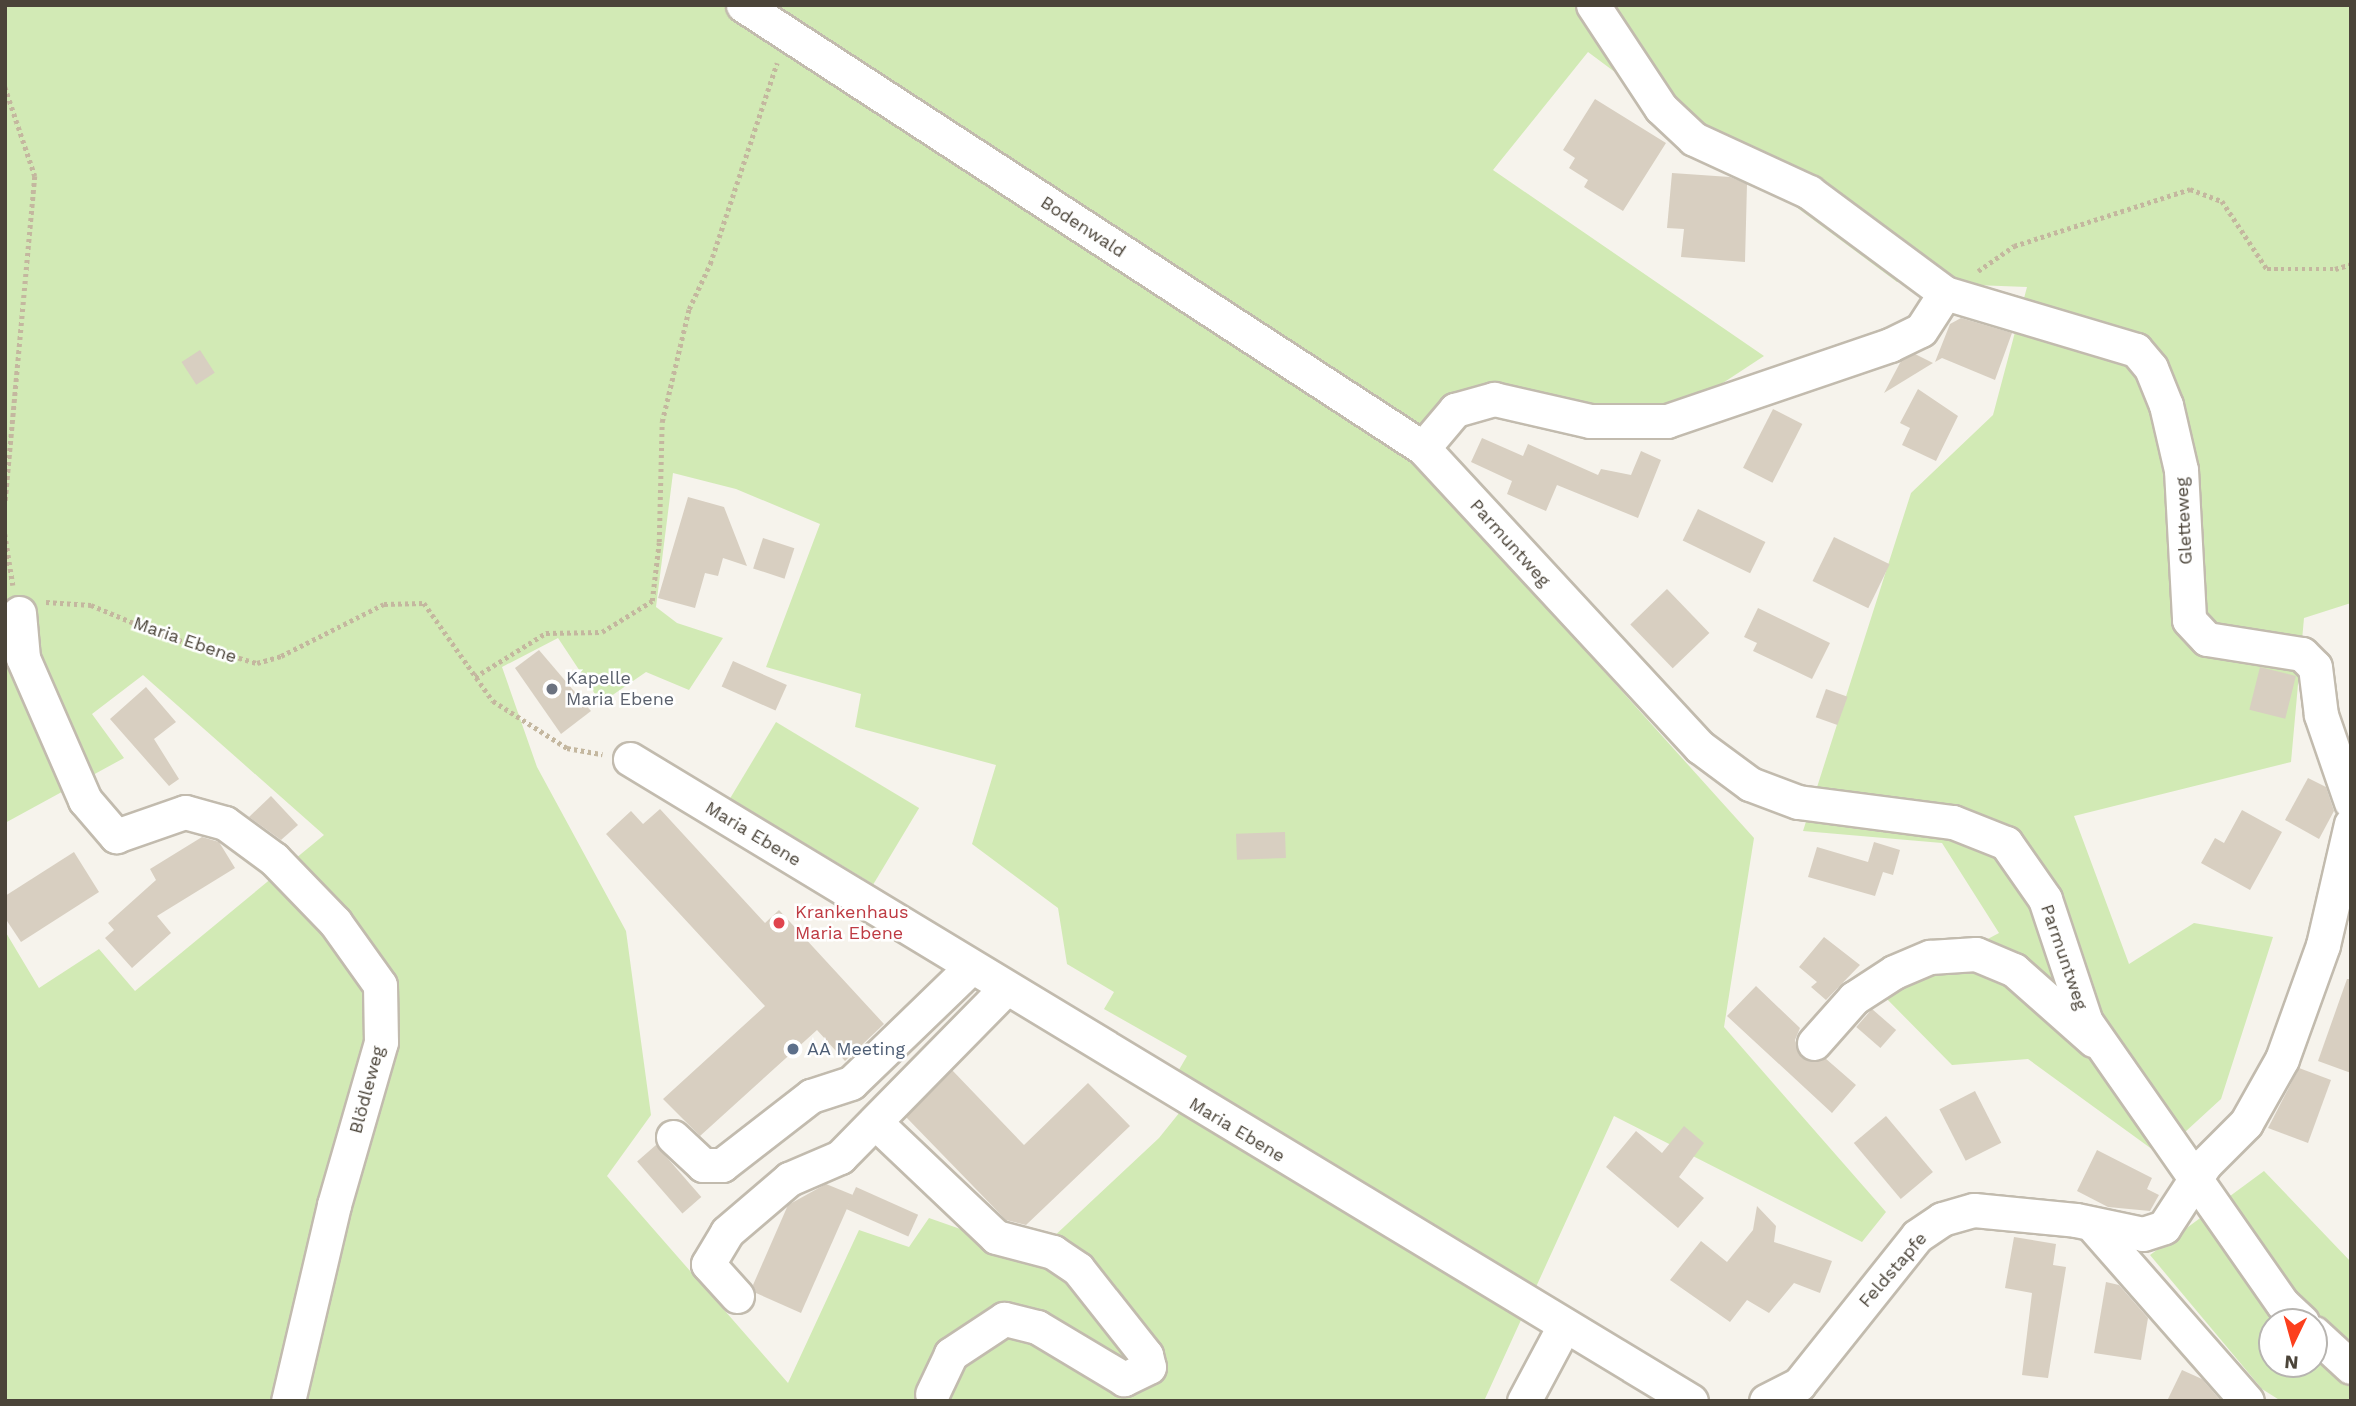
<!DOCTYPE html>
<meta charset="utf-8">
<style>
body{margin:0}
#map{position:relative;width:2356px;height:1406px;overflow:hidden;background:#f6f3ec;font-family:"Work Sans",sans-serif}
div>[style]{position:absolute}
[style*='--x']{left:calc(var(--x)*1px);top:calc(var(--y)*1px);width:calc(var(--w)*1px);rotate:calc(var(--a)*1deg)}
.green>*{inset:0;background:#d2eab5;transform-origin:0 0}
.building>*{inset:0;background:#d8cfc1;transform-origin:0 0}
.path>*{height:4.5px;margin-top:-2.25px;transform-origin:0;background:repeating-linear-gradient(90deg,#c4b79f 0 3.5px,transparent 0 7px)}
.roads{filter:drop-shadow(2px 0 #c2bbae) drop-shadow(-2px 0 #c2bbae) drop-shadow(0 2px #c2bbae) drop-shadow(0 -2px #c2bbae)}
.minor>*{height:33px;margin:-16.5px;padding:0 16.5px;transform-origin:16.5px;border-radius:16.5px;background:#fff}
.dots>*{width:19px;height:19px;translate:-50% -50%;box-sizing:border-box;border:4px solid #fff;border-radius:50%}
span{translate:-50% -50%;white-space:nowrap;text-align:center;line-height:1.15;-webkit-text-stroke:5px #fff;paint-order:stroke}
.street-label{font-size:18px;color:#4b4439}
.worship-label{font-size:18px;color:#5b616d}
.left{translate:0 -50%;text-align:left}
.health-label{font-size:18px;color:#be3a42}
.service-label{font-size:18px;color:#4e5e75}
.frame{position:absolute;inset:0;border:7px solid #4b4439;pointer-events:none}
.north{position:absolute;left:2258px;top:1308px;width:70px;height:70px;box-sizing:border-box;background:#fff;border:2px solid #b7b4b0;border-radius:50%;rotate:185deg;font-size:19px;font-weight:700;line-height:28px;text-align:center;color:#4b4439}
.north::after{content:'';display:block;margin:auto;width:24px;height:32px;background:#fc3f1d;clip-path:polygon(50% 0,100% 100%,50% 72%,0 100%)}
</style>
<div id="map">
<div class="green">
<div style="clip-path:polygon(evenodd,5px 5px,2351px 5px,2351px 603px,2304px 618px,2291px 762px,2074px 816px,2129px 964px,2194px 923px,2273px 937px,2221px 1099px,2160px 1155px,2028px 1059px,1952px 1065px,1883px 995px,1999px 933px,1942px 843px,1803px 831px,1911px 493px,1993px 415px,2027px 287px,1897px 282px,1588px 52px,1493px 170px,1764px 356px,1636px 440px,1480px 411px,1419px 466px,1754px 838px,1724px 1027px,1886px 1212px,1862px 1242px,1614px 1116px,1484px 1401px,5px 1401px,5px 931px,39px 988px,99px 949px,135px 991px,324px 835px,143px 675px,92px 714px,124px 758px,5px 823px,5px 5px,673px 473px,736px 489px,820px 524px,766px 667px,861px 694px,855px 727px,996px 765px,972px 844px,1058px 908px,1067px 964px,1114px 992px,1104px 1009px,1187px 1056px,1176px 1075px,1196px 1092px,1159px 1138px,1034px 1255px,929px 1218px,909px 1247px,859px 1230px,788px 1383px,607px 1176px,651px 1115px,626px 931px,537px 767px,502px 667px,558px 638px,601px 703px,646px 672px,689px 690px,723px 638px,677px 623px,656px 607px,673px 473px)"></div>
<div style="left:776px;top:722px;width:167px;height:89px;rotate:31deg"></div>
<div style="clip-path:polygon(evenodd,2264px 1171px,2351px 1262px,2351px 1401px,2281px 1401px,2262px 1389px,2150px 1255px,2264px 1171px,2272px 1322px,2314px 1322px,2314px 1364px,2272px 1364px,2272px 1322px)"></div>
</div>
<div class="building">
<div style="clip-path:polygon(1595px 99px,1666px 143px,1623px 211px,1584px 187px,1588px 180px,1569px 168px,1575px 158px,1563px 150px)"></div>
<div style="clip-path:polygon(1672px 173px,1730px 177px,1747px 184px,1745px 262px,1681px 257px,1684px 229px,1667px 228px)"></div>
<div style="clip-path:polygon(1961px 318px,2012px 333px,1995px 380px,1942px 358px,1935px 362px,1950px 324px)"></div>
<div style="left:200px;top:350px;width:27px;height:22px;rotate:57deg"></div>
<div style="clip-path:polygon(1915px 354px,1933px 363px,1884px 393px,1901px 361px)"></div>
<div style="clip-path:polygon(1918px 389px,1958px 416px,1936px 461px,1902px 445px,1910px 428px,1900px 423px)"></div>
<div style="left:1773px;top:409px;width:33px;height:66px;rotate:27deg"></div>
<div style="clip-path:polygon(1482px 438px,1523px 456px,1528px 444px,1598px 475px,1601px 469px,1631px 475px,1641px 451px,1661px 460px,1638px 518px,1557px 485px,1546px 511px,1507px 494px,1512px 481px,1471px 462px)"></div>
<div style="clip-path:polygon(688px 497px,724px 507px,747px 566px,723px 558px,718px 576px,705px 573px,695px 608px,658px 598px)"></div>
<div style="left:1698px;top:509px;width:75px;height:35px;rotate:26deg"></div>
<div style="left:1834px;top:537px;width:62px;height:49px;rotate:26deg"></div>
<div style="left:763px;top:538px;width:33px;height:32px;rotate:18deg"></div>
<div style="left:1667px;top:589px;width:61px;height:51px;rotate:46deg"></div>
<div style="clip-path:polygon(1758px 608px,1830px 643px,1812px 679px,1753px 651px,1757px 643px,1744px 637px)"></div>
<div style="clip-path:polygon(539px 650px,591px 711px,561px 734px,515px 668px)"></div>
<div style="left:733px;top:661px;width:59px;height:28px;rotate:24deg"></div>
<div style="left:2260px;top:667px;width:37px;height:44px;rotate:14deg"></div>
<div style="clip-path:polygon(146px 687px,176px 722px,154px 739px,179px 779px,169px 786px,110px 719px)"></div>
<div style="left:1826px;top:689px;width:23px;height:30px;rotate:20deg"></div>
<div style="clip-path:polygon(2308px 778px,2326px 787px,2334px 811px,2319px 839px,2285px 820px)"></div>
<div style="clip-path:polygon(271px 796px,298px 825px,281px 840px,249px 817px)"></div>
<div style="clip-path:polygon(660px 809px,765px 923px,779px 910px,884px 1024px,845px 1061px,817px 1030px,700px 1136px,663px 1099px,765px 1006px,606px 834px,631px 811px,643px 824px)"></div>
<div style="clip-path:polygon(2242px 810px,2282px 832px,2250px 890px,2201px 863px,2215px 838px,2224px 843px)"></div>
<div style="left:1285px;top:832px;width:26px;height:49px;rotate:88deg"></div>
<div style="clip-path:polygon(202px 837px,219px 842px,235px 868px,157px 916px,171px 933px,132px 968px,105px 938px,114px 930px,108px 923px,156px 880px,150px 869px)"></div>
<div style="clip-path:polygon(1874px 842px,1900px 850px,1893px 875px,1883px 872px,1875px 896px,1808px 877px,1817px 847px,1868px 862px)"></div>
<div style="clip-path:polygon(74px 852px,99px 892px,21px 942px,5px 918px,5px 896px)"></div>
<div style="clip-path:polygon(1824px 937px,1860px 965px,1826px 1000px,1811px 987px,1817px 982px,1799px 967px)"></div>
<div style="clip-path:polygon(2347px 979px,2351px 979px,2351px 1073px,2318px 1061px)"></div>
<div style="clip-path:polygon(1756px 986px,1800px 1028px,1795px 1040px,1801px 1057px,1811px 1062px,1825px 1058px,1856px 1085px,1832px 1113px,1727px 1016px)"></div>
<div style="left:1872px;top:1009px;width:32px;height:24px;rotate:41deg"></div>
<div style="clip-path:polygon(2299px 1068px,2331px 1080px,2308px 1143px,2268px 1128px)"></div>
<div style="clip-path:polygon(952px 1070px,1024px 1145px,1088px 1083px,1130px 1126px,1026px 1225px,1006px 1220px,906px 1117px)"></div>
<div style="left:1975px;top:1091px;width:58px;height:40px;rotate:63deg"></div>
<div style="left:1886px;top:1116px;width:73px;height:42px;rotate:50deg"></div>
<div style="clip-path:polygon(1684px 1126px,1704px 1143px,1679px 1177px,1704px 1198px,1678px 1228px,1606px 1167px,1636px 1131px,1662px 1153px)"></div>
<div style="left:656px;top:1145px;width:69px;height:25px;rotate:49deg"></div>
<div style="clip-path:polygon(2097px 1150px,2152px 1178px,2147px 1189px,2159px 1195px,2150px 1211px,2108px 1207px,2077px 1191px)"></div>
<div style="clip-path:polygon(826px 1184px,853px 1195px,801px 1313px,756px 1293px,753px 1285px,788px 1205px)"></div>
<div style="left:856px;top:1187px;width:68px;height:24px;rotate:24deg"></div>
<div style="clip-path:polygon(1757px 1206px,1776px 1226px,1774px 1242px,1832px 1261px,1820px 1293px,1794px 1283px,1769px 1313px,1747px 1300px,1730px 1322px,1670px 1280px,1701px 1241px,1727px 1262px,1753px 1230px)"></div>
<div style="clip-path:polygon(2014px 1237px,2056px 1244px,2053px 1265px,2066px 1267px,2048px 1378px,2022px 1375px,2032px 1293px,2005px 1288px)"></div>
<div style="clip-path:polygon(2106px 1282px,2119px 1285px,2148px 1318px,2141px 1360px,2094px 1353px)"></div>
<div style="clip-path:polygon(2182px 1370px,2202px 1379px,2221px 1401px,2167px 1401px)"></div>
</div>
<div class="path">
<div style="--x:5;--y:87;--w:94;--a:71.4"></div>
<div style="--x:35;--y:176;--w:328;--a:95.2"></div>
<div style="--x:1978;--y:271;--w:44;--a:-34.8"></div>
<div style="--x:2014;--y:246;--w:185;--a:-17.9"></div>
<div style="--x:2190;--y:189;--w:34;--a:21"></div>
<div style="--x:2222;--y:201;--w:82;--a:56.5"></div>
<div style="--x:2267;--y:269;--w:68;--a:0"></div>
<div style="--x:2335;--y:269;--w:17;--a:-17"></div>
<div style="--x:5;--y:534;--w:52;--a:81.1"></div>
<div style="--x:46;--y:602;--w:45;--a:3.8"></div>
<div style="--x:91;--y:605;--w:80;--a:22.7"></div>
<div style="--x:165;--y:636;--w:96;--a:16.4"></div>
<div style="--x:257;--y:663;--w:25;--a:-16"></div>
<div style="--x:281;--y:656;--w:115;--a:-26.8"></div>
<div style="--x:384;--y:604;--w:40;--a:-1.4"></div>
<div style="--x:424;--y:603;--w:120;--a:54.9"></div>
<div style="--x:493;--y:701;--w:88;--a:32.4"></div>
<div style="--x:567;--y:748;--w:36;--a:10"></div>
<div style="--x:475;--y:677;--w:84;--a:-31.8"></div>
<div style="--x:546;--y:633;--w:56;--a:-1"></div>
<div style="--x:602;--y:632;--w:59;--a:-31.8"></div>
<div style="--x:652;--y:601;--w:59;--a:-83.2"></div>
<div style="--x:659;--y:542;--w:120;--a:-88.6"></div>
<div style="--x:662;--y:422;--w:116;--a:-76.6"></div>
<div style="--x:689;--y:309;--w:50;--a:-65"></div>
<div style="--x:710;--y:264;--w:212;--a:-71.6"></div>
</div>
<div class="roads">
<div class="minor">
<div style="--x:743;--y:5;--w:812;--a:33.08"></div>
<div style="--x:1423;--y:448;--w:408;--a:47.2"></div>
<div style="--x:1700;--y:747;--w:62;--a:36.5"></div>
<div style="--x:1750;--y:784;--w:51;--a:20.6"></div>
<div style="--x:1798;--y:802;--w:156;--a:7.4"></div>
<div style="--x:1953;--y:822;--w:57;--a:21.6"></div>
<div style="--x:2006;--y:843;--w:68;--a:55.1"></div>
<div style="--x:2045;--y:899;--w:130;--a:71.6"></div>
<div style="--x:2086;--y:1022;--w:344;--a:55.1"></div>
<div style="--x:2283;--y:1304;--w:26;--a:43"></div>
<div style="--x:1593;--y:5;--w:123;--a:56.6"></div>
<div style="--x:1661;--y:108;--w:45;--a:43.2"></div>
<div style="--x:1694;--y:139;--w:127;--a:24.7"></div>
<div style="--x:1809;--y:192;--w:169;--a:36.6"></div>
<div style="--x:1945;--y:293;--w:199;--a:16.6"></div>
<div style="--x:2136;--y:350;--w:23;--a:50"></div>
<div style="--x:2151;--y:368;--w:40;--a:68"></div>
<div style="--x:2166;--y:405;--w:67;--a:77"></div>
<div style="--x:2181;--y:470;--w:150;--a:86.9"></div>
<div style="--x:2189;--y:620;--w:26;--a:47"></div>
<div style="--x:2207;--y:639;--w:96;--a:9"></div>
<div style="--x:2302;--y:654;--w:18;--a:45"></div>
<div style="--x:2315;--y:667;--w:48;--a:82.9"></div>
<div style="--x:2321;--y:715;--w:92;--a:71"></div>
<div style="--x:1423;--y:448;--w:50;--a:-49.9"></div>
<div style="--x:1455;--y:410;--w:41;--a:-15.8"></div>
<div style="--x:1494;--y:399;--w:98;--a:12.9"></div>
<div style="--x:1590;--y:421;--w:77;--a:0"></div>
<div style="--x:1667;--y:421;--w:236;--a:-18.8"></div>
<div style="--x:1890;--y:345;--w:34;--a:-26"></div>
<div style="--x:1921;--y:330;--w:44;--a:-57"></div>
<div style="--x:19;--y:613;--w:45;--a:84.9"></div>
<div style="--x:23;--y:658;--w:155;--a:66.4"></div>
<div style="--x:85;--y:800;--w:48;--a:49.3"></div>
<div style="--x:116;--y:836;--w:73;--a:-19.2"></div>
<div style="--x:185;--y:812;--w:41;--a:15.4"></div>
<div style="--x:225;--y:823;--w:61;--a:36.3"></div>
<div style="--x:274;--y:859;--w:88;--a:45.9"></div>
<div style="--x:335;--y:922;--w:77;--a:54.5"></div>
<div style="--x:380;--y:985;--w:57;--a:89"></div>
<div style="--x:381;--y:1042;--w:170;--a:106.1"></div>
<div style="--x:334;--y:1205;--w:201;--a:103.2"></div>
<div style="--x:630;--y:759;--w:1240;--a:31.18"></div>
<div style="--x:1814;--y:1043;--w:60;--a:-48.4"></div>
<div style="--x:1854;--y:998;--w:48;--a:-33"></div>
<div style="--x:1894;--y:972;--w:39;--a:-23"></div>
<div style="--x:1930;--y:957;--w:46;--a:-3.7"></div>
<div style="--x:1976;--y:954;--w:41;--a:22.8"></div>
<div style="--x:2014;--y:970;--w:106;--a:41.5"></div>
<div style="--x:875;--y:1122;--w:167;--a:43.5"></div>
<div style="--x:996;--y:1237;--w:59;--a:14.7"></div>
<div style="--x:1053;--y:1252;--w:30;--a:34"></div>
<div style="--x:1078;--y:1269;--w:110;--a:51.7"></div>
<div style="--x:1146;--y:1355;--w:12;--a:76"></div>
<div style="--x:1149;--y:1367;--w:28;--a:154"></div>
<div style="--x:1124;--y:1379;--w:101;--a:-149.1"></div>
<div style="--x:1037;--y:1327;--w:34;--a:-166"></div>
<div style="--x:1004;--y:1319;--w:64;--a:146.6"></div>
<div style="--x:951;--y:1354;--w:44;--a:115.4"></div>
<div style="--x:673;--y:1137;--w:41;--a:43"></div>
<div style="--x:703;--y:1165;--w:19;--a:0"></div>
<div style="--x:722;--y:1165;--w:113;--a:-37.8"></div>
<div style="--x:811;--y:1096;--w:42;--a:-18"></div>
<div style="--x:851;--y:1083;--w:167;--a:-44"></div>
<div style="--x:2095;--y:1228;--w:230;--a:48.7"></div>
<div style="--x:737;--y:1296;--w:43;--a:-132.2"></div>
<div style="--x:708;--y:1264;--w:37;--a:-59"></div>
<div style="--x:727;--y:1232;--w:82;--a:-40.5"></div>
<div style="--x:789;--y:1179;--w:56;--a:-23.3"></div>
<div style="--x:840;--y:1157;--w:237;--a:-45.5"></div>
<div style="--x:2314;--y:1333;--w:50;--a:42.6"></div>
<div style="--x:1524;--y:1401;--w:83;--a:-61.9"></div>
<div style="--x:1766;--y:1401;--w:37;--a:-27"></div>
<div style="--x:1799;--y:1384;--w:189;--a:-51.4"></div>
<div style="--x:1917;--y:1236;--w:30;--a:-34"></div>
<div style="--x:1942;--y:1219;--w:33;--a:-16"></div>
<div style="--x:1974;--y:1210;--w:102;--a:5.6"></div>
<div style="--x:2076;--y:1220;--w:68;--a:11.8"></div>
<div style="--x:2143;--y:1234;--w:22;--a:-18"></div>
<div style="--x:2164;--y:1227;--w:75;--a:-56.9"></div>
<div style="--x:2205;--y:1164;--w:58;--a:-45"></div>
<div style="--x:2246;--y:1123;--w:73;--a:-60.6"></div>
<div style="--x:2282;--y:1059;--w:121;--a:-70.2"></div>
<div style="--x:2323;--y:945;--w:124;--a:-77"></div>
</div>
</div>
<div class="dots">
<div style="left:552px;top:689px;background:#6b7280"></div>
<div style="left:779px;top:923px;background:#e0444e"></div>
<div style="left:793px;top:1049px;background:#5c6f8a"></div>
</div>
<div class="street-label">
<span style="left:1083px;top:227px;rotate:33deg">Bodenwald</span>
<span style="left:2184px;top:521px;rotate:-93deg">Gletteweg</span>
<span style="left:1510px;top:543px;rotate:48deg">Parmuntweg</span>
<span style="left:185px;top:640px;rotate:19deg">Maria Ebene</span>
<span style="left:753px;top:834px;rotate:31deg">Maria Ebene</span>
<span style="left:2064px;top:957px;rotate:71deg">Parmuntweg</span>
<span style="left:367px;top:1090px;rotate:-75deg">Blödleweg</span>
<span style="left:1237px;top:1130px;rotate:31deg">Maria Ebene</span>
<span style="left:1893px;top:1270px;rotate:-49deg">Feldstapfe</span>
</div>
<div class="worship-label">
<span class="left" style="left:566px;top:689px">Kapelle<br>Maria Ebene</span>
</div>
<div class="health-label">
<span class="left" style="left:795px;top:923px">Krankenhaus<br>Maria Ebene</span>
</div>
<div class="service-label">
<span class="left" style="left:807px;top:1049px">AA Meeting</span>
</div>
<div class="frame"></div>
<div class="north">N</div>
</div>
